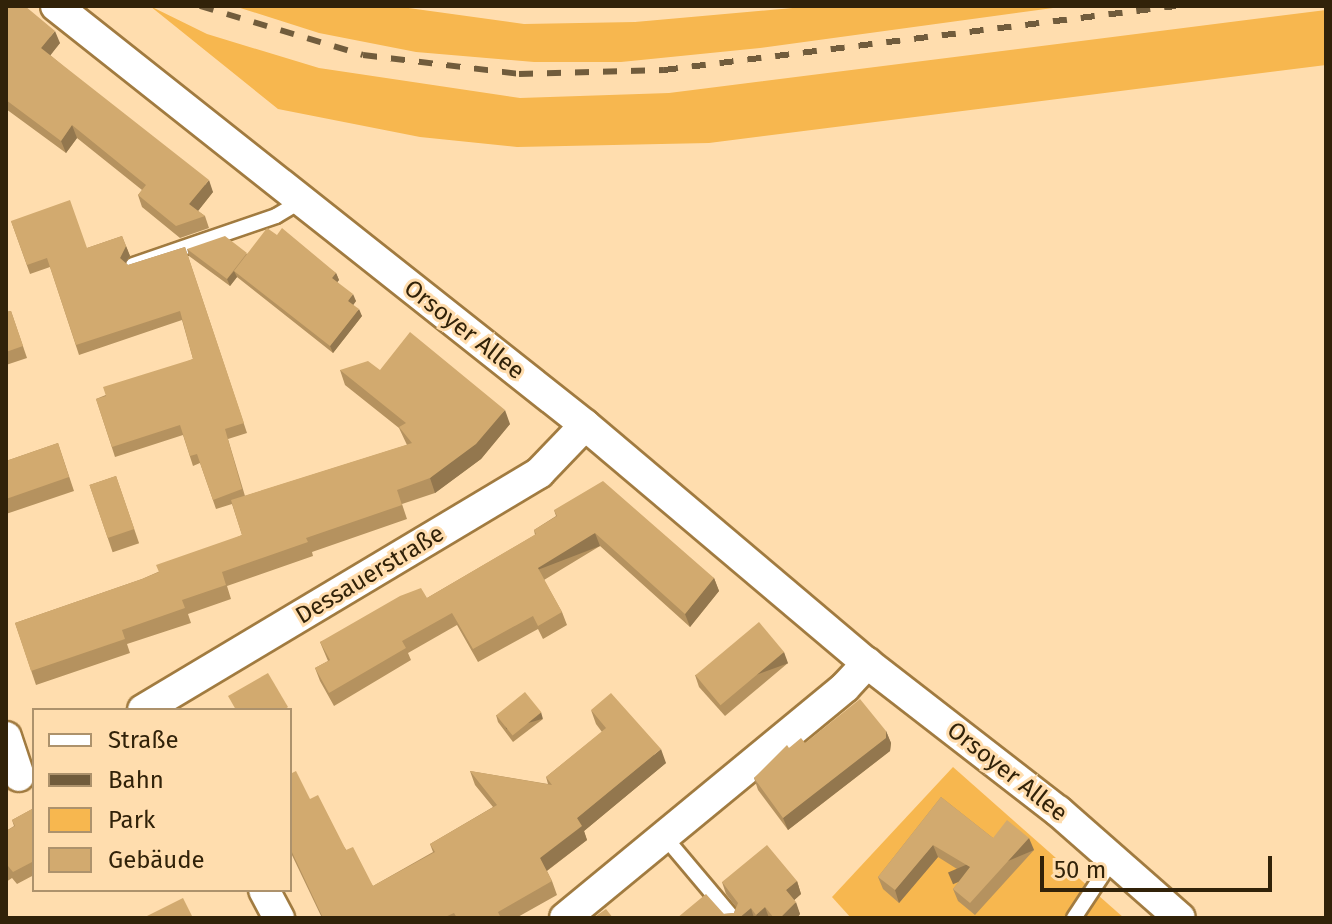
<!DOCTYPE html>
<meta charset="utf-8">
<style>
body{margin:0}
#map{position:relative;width:1332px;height:924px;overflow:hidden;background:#ffddae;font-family:"Fira Sans",sans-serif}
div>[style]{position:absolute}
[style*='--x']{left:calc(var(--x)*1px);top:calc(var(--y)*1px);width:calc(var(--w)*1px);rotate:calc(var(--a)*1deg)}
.green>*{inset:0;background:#f7b74f}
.roads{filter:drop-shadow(2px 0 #a17b40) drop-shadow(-2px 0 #a17b40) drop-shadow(0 2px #a17b40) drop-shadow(0 -2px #a17b40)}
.service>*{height:14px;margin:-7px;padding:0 7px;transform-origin:7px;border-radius:7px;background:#fff}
.minor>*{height:30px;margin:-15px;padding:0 15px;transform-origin:15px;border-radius:15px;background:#fff}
.rail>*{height:6px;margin-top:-3px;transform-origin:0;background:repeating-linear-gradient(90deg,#715c3c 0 14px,transparent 0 28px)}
.wall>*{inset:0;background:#b5925f;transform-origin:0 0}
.shaded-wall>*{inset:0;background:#93774e;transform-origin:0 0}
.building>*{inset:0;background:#d2aa6f;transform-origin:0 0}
span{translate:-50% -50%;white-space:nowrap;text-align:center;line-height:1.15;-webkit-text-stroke:6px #ffddae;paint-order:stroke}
.street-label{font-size:24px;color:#312209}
.frame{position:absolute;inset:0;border:8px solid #312209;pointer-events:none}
.legend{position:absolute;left:32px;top:708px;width:260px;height:184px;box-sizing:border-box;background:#ffddae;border:2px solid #ad926c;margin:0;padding:10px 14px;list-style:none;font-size:24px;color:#312209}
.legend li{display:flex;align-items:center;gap:16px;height:40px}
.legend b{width:40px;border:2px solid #ad926c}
.scale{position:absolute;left:1040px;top:856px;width:232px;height:36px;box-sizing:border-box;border:4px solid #312209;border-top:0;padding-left:10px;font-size:24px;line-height:28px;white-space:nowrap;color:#312209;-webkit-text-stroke:6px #ffddae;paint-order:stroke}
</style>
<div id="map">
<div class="green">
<div style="clip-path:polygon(150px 6px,207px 34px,319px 68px,520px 98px,669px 93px,1326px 10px,1326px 65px,709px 143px,517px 147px,420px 137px,278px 109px)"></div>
<div style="clip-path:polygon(234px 6px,394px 6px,524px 24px,635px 22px,815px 6px,1068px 6px,760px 48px,621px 62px,534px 62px,416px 52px,319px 33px)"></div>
<div style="clip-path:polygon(953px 767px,1124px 918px,851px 918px,832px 897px)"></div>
</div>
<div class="roads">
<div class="service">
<div style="--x:133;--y:265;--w:151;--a:-18.9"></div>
<div style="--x:276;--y:216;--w:29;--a:-31"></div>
<div style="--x:664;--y:836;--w:107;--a:49.9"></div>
<div style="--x:1074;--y:918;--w:71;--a:-56.5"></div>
</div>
<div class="minor">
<div style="--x:56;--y:6;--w:675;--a:38.38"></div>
<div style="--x:585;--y:425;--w:369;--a:40.2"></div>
<div style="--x:867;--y:663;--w:242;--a:37.8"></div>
<div style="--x:1058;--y:811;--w:162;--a:41.3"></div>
<div style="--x:143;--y:710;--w:462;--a:-30.9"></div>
<div style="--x:539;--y:473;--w:66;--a:-46.2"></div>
<div style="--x:6;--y:737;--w:41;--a:71.6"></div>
<div style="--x:264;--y:890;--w:32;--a:62"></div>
<div style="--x:565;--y:918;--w:363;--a:-39.5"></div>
<div style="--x:845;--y:687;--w:33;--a:-47"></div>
</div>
</div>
<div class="rail">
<div style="--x:200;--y:6;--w:170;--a:16.7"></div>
<div style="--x:363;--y:55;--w:157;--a:6.9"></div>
<div style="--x:519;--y:74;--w:145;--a:-1.6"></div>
<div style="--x:664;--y:70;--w:516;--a:-7.13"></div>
</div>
<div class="wall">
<div style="clip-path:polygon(6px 6px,60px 43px,50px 55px,213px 192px,198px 211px,205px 216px,209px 228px,180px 238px,142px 207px,138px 195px,142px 190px,77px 138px,66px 153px,6px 109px)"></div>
<div style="clip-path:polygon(11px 221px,87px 248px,122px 236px,130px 256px,126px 263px,128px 265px,185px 247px,247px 433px,228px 439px,245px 496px,407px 445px,399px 428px,345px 385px,340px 370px,380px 370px,510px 424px,481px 459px,435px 493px,402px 504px,407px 519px,312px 552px,313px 556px,227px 586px,231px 599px,188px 614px,191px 623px,127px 644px,130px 653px,36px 685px,15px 623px,142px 579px,242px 535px,232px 504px,216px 509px,200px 463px,193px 466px,183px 435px,115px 457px,96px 399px,193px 359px,182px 320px,79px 355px,50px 267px,30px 274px)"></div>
<div style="clip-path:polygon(277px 235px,336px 273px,339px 280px,337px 282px,356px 301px,353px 305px,362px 316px,333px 353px,237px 277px,230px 286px,189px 256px,187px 249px,247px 254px)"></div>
<div style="clip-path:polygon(11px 311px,27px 358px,6px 365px,6px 312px)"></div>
<div style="clip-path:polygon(58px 443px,74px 491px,6px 514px,6px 461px)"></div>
<div style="left:116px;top:476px;width:71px;height:28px;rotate:71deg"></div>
<div style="clip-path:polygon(554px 510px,714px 578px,719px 591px,690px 627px,600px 546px,544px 580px,562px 612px,567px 625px,543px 639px,538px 629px,478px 662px,457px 625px,408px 653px,411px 660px,334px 706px,320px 681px,315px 668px,328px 661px,320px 642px,427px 598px,535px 535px,534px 530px,556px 516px)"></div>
<div style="clip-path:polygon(788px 663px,725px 716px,699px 687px,695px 675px)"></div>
<div style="clip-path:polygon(591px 710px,666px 763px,584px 831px,587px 840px,547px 871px,552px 881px,557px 895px,516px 918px,322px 918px,290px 851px,290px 774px,373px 886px,433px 852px,430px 844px,493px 807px,475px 785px,470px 771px,548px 784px,546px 777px,602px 732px,596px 724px)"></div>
<div style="clip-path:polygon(496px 715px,543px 719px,513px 742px,498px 722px)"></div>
<div style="clip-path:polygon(886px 731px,891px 743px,890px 751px,788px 830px,758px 790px,754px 778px,789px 748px,805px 743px)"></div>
<div style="clip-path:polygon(941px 797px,993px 838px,1034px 850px,975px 915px,958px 901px,953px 889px,965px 874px,938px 857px,899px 903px,883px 889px,878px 877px)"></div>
<div style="clip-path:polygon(34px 808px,34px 875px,17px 884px,12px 878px,6px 882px,6px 831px,14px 826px,12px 820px)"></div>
<div style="clip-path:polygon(797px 881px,801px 894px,794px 900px,800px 914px,797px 918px,677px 918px,734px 913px,736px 907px,726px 894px,722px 882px)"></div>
</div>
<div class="shaded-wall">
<div style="clip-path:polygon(55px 31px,60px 43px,46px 61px,41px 48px)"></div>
<div style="clip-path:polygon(72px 125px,77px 138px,66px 153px,61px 141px)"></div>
<div style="clip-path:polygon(209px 180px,213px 192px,194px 216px,189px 204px)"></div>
<div style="clip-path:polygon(126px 246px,130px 256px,123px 267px,120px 258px)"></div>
<div style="clip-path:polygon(234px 271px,237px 277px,230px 286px,227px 279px)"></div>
<div style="clip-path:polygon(336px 273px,339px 280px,335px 285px,332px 278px)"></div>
<div style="clip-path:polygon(353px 294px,356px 301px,351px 308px,348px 301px)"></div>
<div style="clip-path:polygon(359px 309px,362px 316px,333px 353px,330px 346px)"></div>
<div style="clip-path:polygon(505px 410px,510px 424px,481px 459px,435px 493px,430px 478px)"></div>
<div style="left:595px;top:533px;width:14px;height:67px;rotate:69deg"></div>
<div style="clip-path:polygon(714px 578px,719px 591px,690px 627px,685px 614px)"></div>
<div style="left:784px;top:652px;width:12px;height:82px;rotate:70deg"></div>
<div style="left:541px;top:712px;width:7px;height:38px;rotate:74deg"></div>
<div style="clip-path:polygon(886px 731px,891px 743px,890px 751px,788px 830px,783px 818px)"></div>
<div style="clip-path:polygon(661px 749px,666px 763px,584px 831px,587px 840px,545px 872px,540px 858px,577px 818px)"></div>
<div style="left:1029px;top:838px;width:13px;height:88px;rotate:67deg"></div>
<div style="clip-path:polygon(933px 845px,938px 857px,899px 903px,895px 890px)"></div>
<div style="clip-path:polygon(797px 881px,801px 894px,791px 903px,786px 890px)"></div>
<div style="clip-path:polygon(796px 902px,800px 914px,797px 918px,780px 918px)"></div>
<div style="clip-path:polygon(765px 907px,769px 918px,758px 918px,756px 915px)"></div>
<div style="clip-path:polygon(751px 908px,754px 918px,739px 918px)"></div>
</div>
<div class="building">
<div style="clip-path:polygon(6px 6px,25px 6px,55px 31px,41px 48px,209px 180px,189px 204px,205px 216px,176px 226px,138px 195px,146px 185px,72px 125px,61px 141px,6px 100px)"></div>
<div style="clip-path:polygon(70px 200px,87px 248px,122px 236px,126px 246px,120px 258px,128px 265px,185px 247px,244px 423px,225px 429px,242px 489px,213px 500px,197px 454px,190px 456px,180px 425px,112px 447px,96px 399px,106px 396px,103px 387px,193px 359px,180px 311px,76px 345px,47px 258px,27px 265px,11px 221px)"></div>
<div style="clip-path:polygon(267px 228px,277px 235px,282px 228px,336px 273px,332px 278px,353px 294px,348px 301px,359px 309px,330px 346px,234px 271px)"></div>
<div style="clip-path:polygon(225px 236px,247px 253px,227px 279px,187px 249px)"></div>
<div style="clip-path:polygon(11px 311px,23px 346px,6px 352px,6px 312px)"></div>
<div style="clip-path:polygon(410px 332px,505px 410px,476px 444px,430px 478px,397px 490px,402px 505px,306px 538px,308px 542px,222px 572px,226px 585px,182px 600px,185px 608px,122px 630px,125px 639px,31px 671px,15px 623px,142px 579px,159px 572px,156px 565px,242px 535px,231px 500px,412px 443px,399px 427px,406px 423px,340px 370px,368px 361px,380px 370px)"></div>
<div style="clip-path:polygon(58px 443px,69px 477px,6px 499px,6px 461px)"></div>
<div style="left:116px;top:476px;width:56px;height:28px;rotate:71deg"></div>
<div style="clip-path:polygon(603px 481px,714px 578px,685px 614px,595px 533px,538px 568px,562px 612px,538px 626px,533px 616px,473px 649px,452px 613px,402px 641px,406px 648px,329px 693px,315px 668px,330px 660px,320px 642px,400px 596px,421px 588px,427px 598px,536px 534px,534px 530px,557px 516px,554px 510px)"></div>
<div style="left:759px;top:622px;width:39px;height:83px;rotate:50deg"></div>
<div style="clip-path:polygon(268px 673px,288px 707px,284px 710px,236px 710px,228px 696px)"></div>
<div style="left:525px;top:692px;width:26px;height:37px;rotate:51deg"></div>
<div style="clip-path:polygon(611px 693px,661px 749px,577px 818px,582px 826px,540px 858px,552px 881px,498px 912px,501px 918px,457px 918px,454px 913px,443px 918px,323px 918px,290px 848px,290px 774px,296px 771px,310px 799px,318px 795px,346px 850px,353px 847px,373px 886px,435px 852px,430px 844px,497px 805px,470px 771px,552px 785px,546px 777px,606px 728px,591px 710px)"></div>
<div style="clip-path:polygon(860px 699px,886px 731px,886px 738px,783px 818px,754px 778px,787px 745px,789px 748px,801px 738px,805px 743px)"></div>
<div style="clip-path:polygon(941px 797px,993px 838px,1007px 820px,1029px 838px,970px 903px,953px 889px,970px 867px,933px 845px,895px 890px,878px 877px)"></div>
<div style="clip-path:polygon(34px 808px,34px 861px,13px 872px,8px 866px,6px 867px,6px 831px,15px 826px,12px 820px)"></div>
<div style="clip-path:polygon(767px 845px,797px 881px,786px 890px,796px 902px,780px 918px,774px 918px,765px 907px,756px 915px,751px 908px,739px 918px,677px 918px,706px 894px,724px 914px,734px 913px,738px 903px,722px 882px)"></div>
<div style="clip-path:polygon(183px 898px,193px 918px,143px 918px)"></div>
<div style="clip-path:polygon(606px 909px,613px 918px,593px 918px)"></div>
</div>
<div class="street-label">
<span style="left:464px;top:330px;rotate:38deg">Orsoyer Allee</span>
<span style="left:370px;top:575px;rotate:-31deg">Dessauerstraße</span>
<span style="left:1007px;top:772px;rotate:38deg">Orsoyer Allee</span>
</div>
<div class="frame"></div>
<ul class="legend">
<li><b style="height:10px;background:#fff"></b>Straße</li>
<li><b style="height:10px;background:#715c3c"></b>Bahn</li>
<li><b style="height:22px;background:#f7b74f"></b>Park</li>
<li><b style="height:22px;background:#d2aa6f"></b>Gebäude</li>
</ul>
<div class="scale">50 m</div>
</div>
